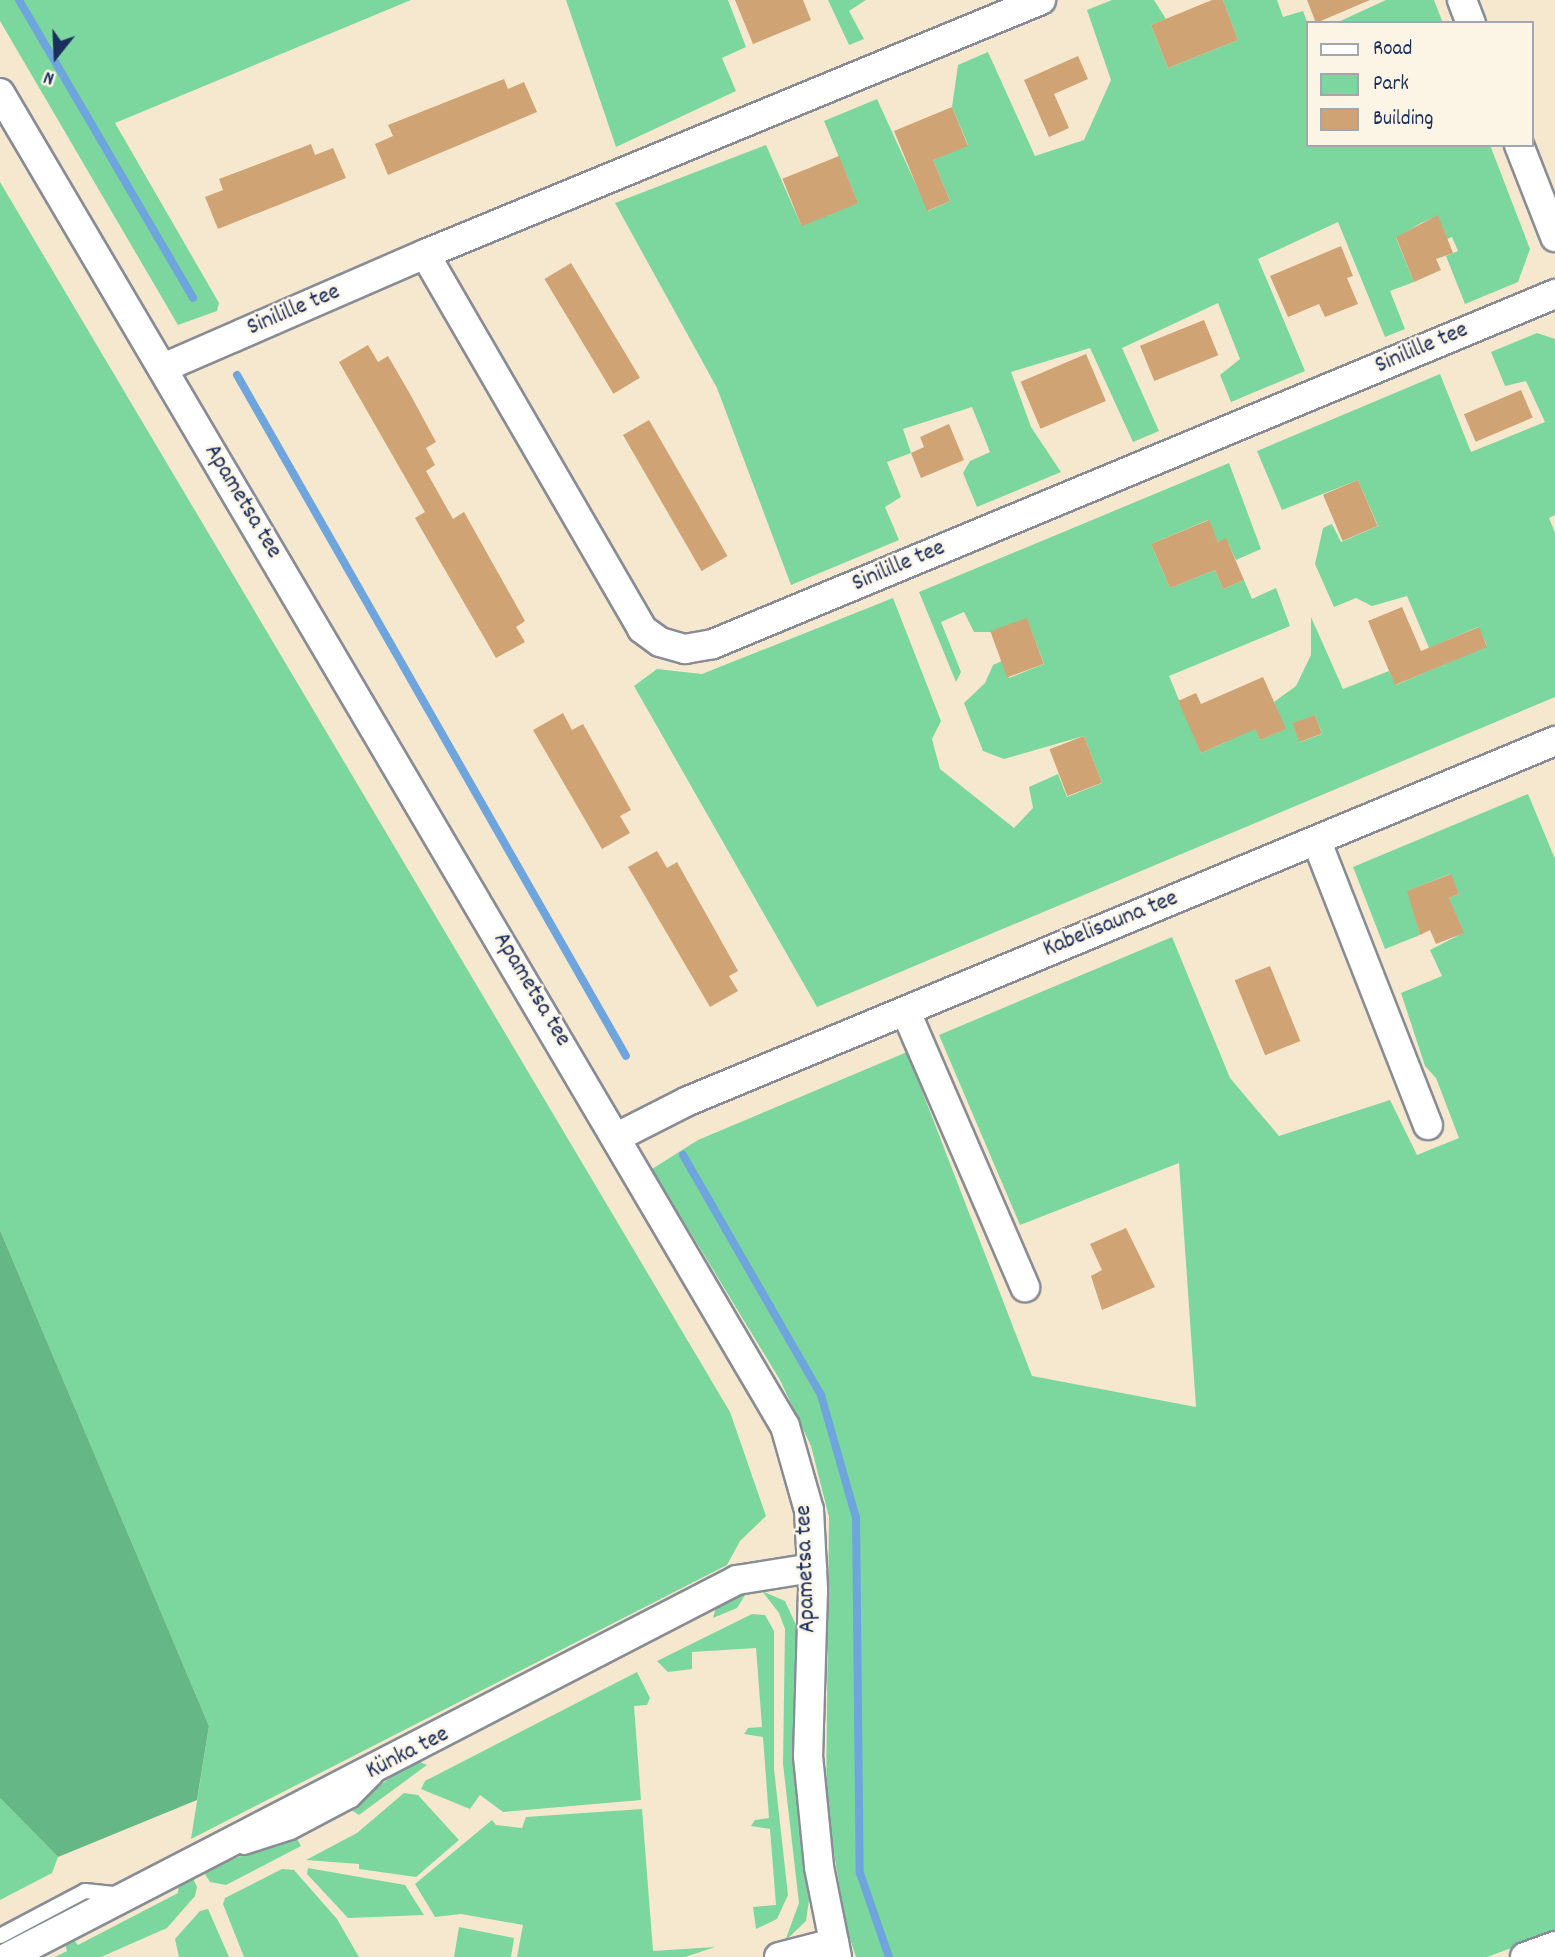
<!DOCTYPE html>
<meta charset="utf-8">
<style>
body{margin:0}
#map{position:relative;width:1555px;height:1957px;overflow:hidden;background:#f5e8ce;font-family:Dekko,sans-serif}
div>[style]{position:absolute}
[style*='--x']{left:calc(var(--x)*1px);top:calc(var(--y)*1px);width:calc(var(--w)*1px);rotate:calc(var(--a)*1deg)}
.green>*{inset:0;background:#7cd79e}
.forest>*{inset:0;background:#65b885}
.stream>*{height:8px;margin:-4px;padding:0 4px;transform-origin:4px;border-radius:4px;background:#6ea5dc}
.building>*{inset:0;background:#cfa374;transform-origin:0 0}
.roads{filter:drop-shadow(2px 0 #888c96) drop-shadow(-2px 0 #888c96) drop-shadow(0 2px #888c96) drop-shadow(0 -2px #888c96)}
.lane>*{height:14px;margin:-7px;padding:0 7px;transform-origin:7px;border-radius:7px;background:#fff}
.street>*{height:28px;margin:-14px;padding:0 14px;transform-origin:14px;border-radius:14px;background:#fff}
span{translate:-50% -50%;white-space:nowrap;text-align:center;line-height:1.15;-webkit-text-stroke:5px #fcf5e5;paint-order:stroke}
.street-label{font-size:24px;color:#1b2f5e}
.legend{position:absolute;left:1306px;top:21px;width:228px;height:126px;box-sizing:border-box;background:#fcf5e5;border:2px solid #a2a6af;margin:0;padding:9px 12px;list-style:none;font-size:21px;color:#1b2f5e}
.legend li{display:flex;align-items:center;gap:14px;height:35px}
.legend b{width:35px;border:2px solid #a2a6af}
.north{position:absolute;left:21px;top:21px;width:70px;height:70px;-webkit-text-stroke:5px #fcf5e5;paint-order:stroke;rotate:198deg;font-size:19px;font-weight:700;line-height:28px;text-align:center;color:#1b2f5e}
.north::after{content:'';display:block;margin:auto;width:24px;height:32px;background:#1b2f5e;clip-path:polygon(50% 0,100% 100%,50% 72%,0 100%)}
</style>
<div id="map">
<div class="green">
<div style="clip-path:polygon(0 0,411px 0,115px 123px,219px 303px,217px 311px,178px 325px,0 21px)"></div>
<div style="clip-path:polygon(566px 0,728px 0,746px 47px,722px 58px,736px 91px,616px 147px)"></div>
<div style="clip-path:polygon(828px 0,866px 0,849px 11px,864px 39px,849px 45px)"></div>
<div style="clip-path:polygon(1112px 0,1154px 0,1166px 19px,1151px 25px,1168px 68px,1238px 40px,1223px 0,1277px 0,1283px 17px,1303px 11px,1308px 25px,1308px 145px,1490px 145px,1530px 249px,1518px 282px,1465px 304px,1446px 256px,1458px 251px,1452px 237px,1447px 239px,1438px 216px,1421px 223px,1396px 238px,1414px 282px,1390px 291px,1405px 329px,1385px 337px,1338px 222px,1258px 259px,1305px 371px,1231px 402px,1220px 375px,1240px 359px,1218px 303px,1122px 348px,1159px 431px,1133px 442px,1090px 348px,1011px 372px,1031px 427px,1061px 472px,977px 507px,963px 473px,970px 461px,990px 452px,972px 407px,903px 429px,911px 453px,887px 462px,901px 497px,885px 507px,899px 540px,791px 585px,717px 388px,615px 203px,766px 145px,801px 225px,858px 203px,824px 121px,877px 99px,928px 211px,950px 201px,933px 160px,968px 145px,952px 107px,958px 65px,988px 52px,1035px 156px,1084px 140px,1111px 80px,1087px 10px)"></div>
<div style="clip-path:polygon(1386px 0,1434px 0,1443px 23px,1336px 23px)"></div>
<div style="clip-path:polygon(0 182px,730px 1412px,766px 1516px,740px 1541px,727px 1565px,191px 1839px,209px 1726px,0 1230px)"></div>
<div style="clip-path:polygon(evenodd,1537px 333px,1555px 339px,1555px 515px,1549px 518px,1555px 533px,1555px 697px,817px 1007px,634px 686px,657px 669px,702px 674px,893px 598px,941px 721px,932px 739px,940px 769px,1014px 828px,1033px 808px,1029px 787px,1058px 774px,1067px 797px,1102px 783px,1084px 736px,1004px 759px,983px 751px,964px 703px,985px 683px,993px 665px,1002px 661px,1009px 678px,1044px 664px,1027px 619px,991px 632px,974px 632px,964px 612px,941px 622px,961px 672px,956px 682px,919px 592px,1229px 463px,1261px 549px,1236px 560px,1226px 539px,1218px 542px,1208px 520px,1151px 544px,1170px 588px,1215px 570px,1223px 589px,1244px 580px,1252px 599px,1276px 588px,1290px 626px,1169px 676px,1201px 753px,1226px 742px,1220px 729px,1250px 716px,1260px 740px,1285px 729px,1274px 702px,1296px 686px,1311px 655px,1311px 617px,1343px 689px,1389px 671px,1396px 685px,1487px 646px,1478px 627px,1429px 648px,1407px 596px,1372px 606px,1356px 598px,1334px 607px,1315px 564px,1323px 528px,1332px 524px,1341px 542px,1378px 526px,1358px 480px,1282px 510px,1257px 451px,1440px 374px,1471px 452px,1545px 422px,1526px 381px,1505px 386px,1491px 352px,1537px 333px,1315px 715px,1322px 734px,1300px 742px,1293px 724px,1315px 715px)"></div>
<div style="clip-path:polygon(1528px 794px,1555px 859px,1555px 1932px,1487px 1957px,856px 1957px,846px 1926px,826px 1805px,829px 1517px,811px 1446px,780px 1380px,652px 1169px,698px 1140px,907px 1052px,1032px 1376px,1196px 1407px,1179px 1163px,1020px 1225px,939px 1035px,1172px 937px,1230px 1078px,1279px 1136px,1390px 1100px,1417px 1155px,1459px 1138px,1436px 1078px,1425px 1066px,1401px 993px,1442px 976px,1430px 950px,1463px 933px,1449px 898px,1459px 894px,1450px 874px,1408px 891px,1420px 935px,1385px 949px,1353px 867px)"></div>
<div style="clip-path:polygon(762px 1591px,785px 1601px,796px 1625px,794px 1775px,809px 1900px,806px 1921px,785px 1941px,799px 1903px,783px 1764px,785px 1629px,779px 1613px)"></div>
<div style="clip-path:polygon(747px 1592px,737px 1608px,713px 1618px,716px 1607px)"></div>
<div style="clip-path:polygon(752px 1614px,765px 1615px,774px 1631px,774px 1769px,788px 1895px,777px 1919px,756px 1929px,753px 1907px,776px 1905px,770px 1829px,751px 1826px,755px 1820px,769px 1818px,763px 1737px,744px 1734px,748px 1728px,762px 1727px,756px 1648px,692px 1652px,692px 1669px,668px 1672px,657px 1661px)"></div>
<div style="clip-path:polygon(637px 1672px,650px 1698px,647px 1705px,634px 1706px,641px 1800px,503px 1812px,480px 1795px,470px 1809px,421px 1789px,425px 1781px)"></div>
<div style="clip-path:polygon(415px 1760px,427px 1765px,359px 1815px,348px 1808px)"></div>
<div style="clip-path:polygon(404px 1793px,418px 1795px,459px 1840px,416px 1877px,359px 1869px,359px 1864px,306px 1860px,357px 1833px)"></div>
<div style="clip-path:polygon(0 1798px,58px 1857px,52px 1873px,0 1900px)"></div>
<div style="clip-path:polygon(642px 1809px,653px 1951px,715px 1947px,685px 1957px,517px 1957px,523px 1925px,461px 1914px,435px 1917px,415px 1884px,492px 1820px,496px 1825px,522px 1828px,526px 1817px)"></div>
<div style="clip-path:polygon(295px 1835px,301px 1846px,226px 1885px,210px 1882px,203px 1871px)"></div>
<div style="clip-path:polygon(308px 1868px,405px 1885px,424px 1915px,348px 1918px,307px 1874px)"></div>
<div style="clip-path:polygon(282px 1869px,294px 1870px,337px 1919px,359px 1957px,244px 1957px,223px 1904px,225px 1898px)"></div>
<div style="clip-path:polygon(192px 1876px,197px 1887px,195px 1896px,167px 1928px,101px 1957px,55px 1957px,67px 1951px,64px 1941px,71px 1937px,78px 1945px,178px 1893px,179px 1883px)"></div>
<div style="clip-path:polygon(208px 1909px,229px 1957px,179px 1957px,175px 1939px,200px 1911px)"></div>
<div style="clip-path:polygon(459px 1927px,514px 1938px,511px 1957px,454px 1957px)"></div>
</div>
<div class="forest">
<div style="clip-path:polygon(0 1230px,209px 1726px,197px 1800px,58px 1857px,0 1798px)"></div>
</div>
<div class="stream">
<div style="--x:19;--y:0;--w:345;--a:59.7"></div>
<div style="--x:237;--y:375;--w:784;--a:60.26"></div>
<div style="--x:683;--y:1155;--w:277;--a:60.1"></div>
<div style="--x:821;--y:1395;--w:128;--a:74.1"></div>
<div style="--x:856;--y:1518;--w:355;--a:89.4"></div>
<div style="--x:860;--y:1873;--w:89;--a:71"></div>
</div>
<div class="building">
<div style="clip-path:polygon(735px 0,803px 0,811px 20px,753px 44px)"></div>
<div style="clip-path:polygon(1212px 0,1223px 0,1238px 40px,1168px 68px,1151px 25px)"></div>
<div style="clip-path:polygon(1307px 0,1370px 0,1316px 23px)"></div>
<div style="clip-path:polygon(1078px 56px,1088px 79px,1054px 94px,1069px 128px,1049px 137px,1024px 80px)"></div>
<div style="clip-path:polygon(504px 79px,508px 89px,524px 82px,537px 112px,388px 175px,375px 144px,393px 136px,388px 125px)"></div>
<div style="clip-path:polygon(952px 107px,968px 146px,933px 160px,950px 201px,927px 211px,894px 131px)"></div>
<div style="clip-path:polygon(311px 144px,315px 155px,333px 148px,346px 178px,218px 229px,205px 197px,223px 190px,219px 179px)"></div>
<div style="left:839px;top:156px;width:51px;height:61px;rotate:68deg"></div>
<div style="clip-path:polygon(1438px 215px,1453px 253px,1436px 259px,1441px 270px,1414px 282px,1396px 237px)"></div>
<div style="clip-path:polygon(1341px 246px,1353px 276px,1347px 278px,1358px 304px,1325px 317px,1319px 304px,1288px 317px,1270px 276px)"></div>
<div style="left:571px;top:263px;width:134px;height:31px;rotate:59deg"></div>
<div style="left:1204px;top:320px;width:38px;height:69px;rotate:68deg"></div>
<div style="clip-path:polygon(368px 345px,378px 362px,388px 356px,410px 394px,436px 442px,426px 448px,435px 465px,426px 471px,453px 519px,464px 512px,525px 621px,516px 627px,525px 642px,496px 658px,415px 518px,425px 512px,339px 362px)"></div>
<div style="left:1086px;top:354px;width:51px;height:71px;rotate:67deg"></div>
<div style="left:1521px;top:390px;width:30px;height:62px;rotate:67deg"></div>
<div style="left:649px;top:420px;width:157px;height:30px;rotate:60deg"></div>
<div style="clip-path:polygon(949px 424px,964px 460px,921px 478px,911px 453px,924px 447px,920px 437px)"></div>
<div style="left:1358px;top:480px;width:50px;height:38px;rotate:67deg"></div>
<div style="clip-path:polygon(1209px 520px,1218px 542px,1226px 538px,1244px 580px,1223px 589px,1215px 570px,1170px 588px,1151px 544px)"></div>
<div style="clip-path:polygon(1402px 607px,1421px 651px,1479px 627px,1487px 647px,1395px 685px,1368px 621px)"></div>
<div style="left:1027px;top:618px;width:49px;height:39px;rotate:70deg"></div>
<div style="clip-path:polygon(1263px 677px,1286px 729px,1260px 740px,1255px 729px,1201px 753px,1178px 701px,1196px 693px,1201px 704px)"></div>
<div style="clip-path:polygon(563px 713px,572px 730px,583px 724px,631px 810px,620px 816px,630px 833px,602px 849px,533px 730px)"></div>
<div style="left:1315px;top:715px;width:20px;height:24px;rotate:70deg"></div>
<div style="left:1084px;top:736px;width:50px;height:37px;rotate:69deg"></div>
<div style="clip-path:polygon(657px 851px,667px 868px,677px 862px,738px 971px,729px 976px,738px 991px,710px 1007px,628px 867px)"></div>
<div style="clip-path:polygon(1451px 874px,1459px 894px,1449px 898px,1464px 933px,1436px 944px,1430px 930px,1420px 935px,1407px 891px)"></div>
<div style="left:1270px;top:966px;width:81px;height:38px;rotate:68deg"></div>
<div style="clip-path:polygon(1126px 1228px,1155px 1287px,1102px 1310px,1091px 1276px,1102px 1270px,1090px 1244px)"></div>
</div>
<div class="roads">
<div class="lane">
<div style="--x:244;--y:1847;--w:49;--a:-17.7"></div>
<div style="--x:291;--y:1832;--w:69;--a:-27.7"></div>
<div style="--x:352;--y:1800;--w:33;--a:-45"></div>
<div style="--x:0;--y:1936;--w:96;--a:-27.9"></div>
<div style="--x:85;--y:1891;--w:36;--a:6"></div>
</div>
<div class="street">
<div style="--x:1041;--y:0;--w:666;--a:157.59"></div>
<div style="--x:425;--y:254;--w:433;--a:59.9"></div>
<div style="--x:642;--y:629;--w:22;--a:36"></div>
<div style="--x:660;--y:642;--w:26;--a:16"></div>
<div style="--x:685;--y:649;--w:28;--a:-10"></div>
<div style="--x:713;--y:644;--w:912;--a:-22.57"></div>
<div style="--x:1462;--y:0;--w:25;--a:69"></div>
<div style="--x:0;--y:93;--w:1547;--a:59.51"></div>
<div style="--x:785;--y:1426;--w:87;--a:74.1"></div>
<div style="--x:809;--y:1510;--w:80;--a:87.1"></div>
<div style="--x:813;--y:1590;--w:166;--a:91.7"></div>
<div style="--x:808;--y:1756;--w:112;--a:84.3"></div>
<div style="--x:819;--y:1867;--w:92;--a:78.7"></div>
<div style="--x:1519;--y:145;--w:99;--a:68.6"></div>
<div style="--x:163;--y:368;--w:286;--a:-23.5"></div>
<div style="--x:1317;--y:842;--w:304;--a:68.6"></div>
<div style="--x:906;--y:1012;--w:300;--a:66.6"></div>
<div style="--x:617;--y:1137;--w:80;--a:-26.9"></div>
<div style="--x:688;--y:1101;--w:939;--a:-22.55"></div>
<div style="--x:8;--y:1957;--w:821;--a:-27.35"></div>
<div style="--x:737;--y:1580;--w:76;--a:-9.1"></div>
<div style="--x:779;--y:1957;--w:57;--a:-14.3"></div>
<div style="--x:1525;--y:1957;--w:32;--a:-20"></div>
</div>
</div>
<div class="street-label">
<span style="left:294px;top:311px;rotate:-23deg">Sinilille tee</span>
<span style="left:1422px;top:349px;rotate:-23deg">Sinilille tee</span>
<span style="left:242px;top:502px;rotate:59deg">Apametsa tee</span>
<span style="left:899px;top:567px;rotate:-23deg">Sinilille tee</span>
<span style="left:1111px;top:925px;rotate:-22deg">Kabelisauna tee</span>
<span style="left:531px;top:990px;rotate:59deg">Apametsa tee</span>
<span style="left:807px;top:1569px;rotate:-92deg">Apametsa tee</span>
<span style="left:408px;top:1754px;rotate:-27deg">Künka tee</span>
</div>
<ul class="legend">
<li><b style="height:9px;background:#fff"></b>Road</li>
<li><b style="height:19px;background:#7cd79e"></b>Park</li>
<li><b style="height:19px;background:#cfa374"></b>Building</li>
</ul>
<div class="north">N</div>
</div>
